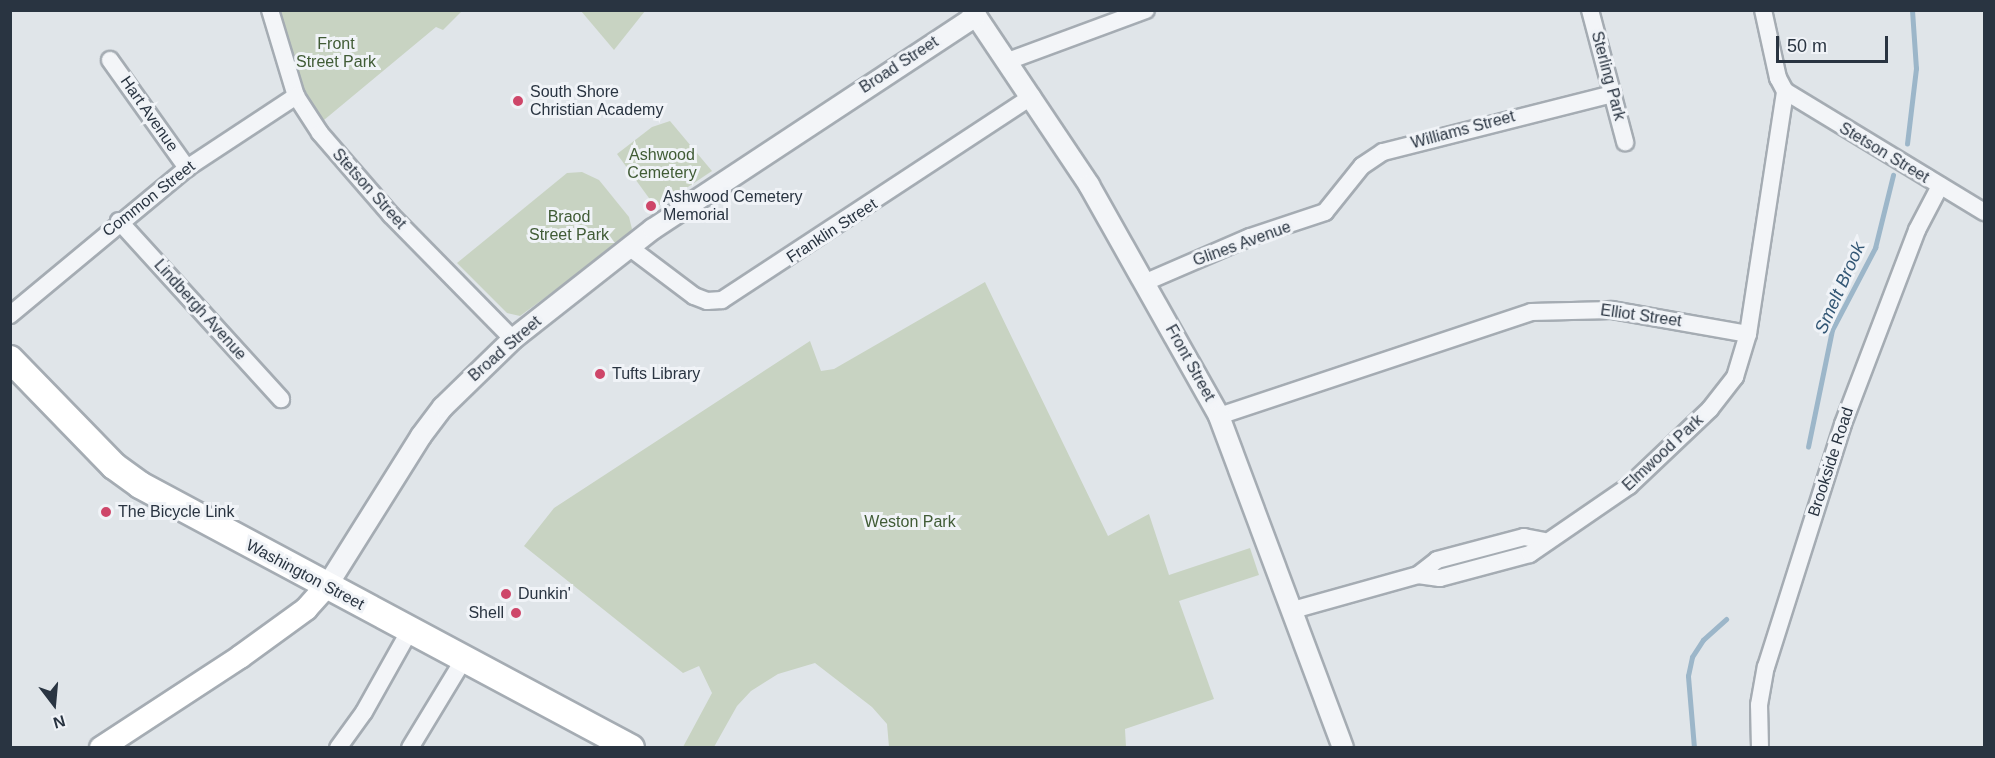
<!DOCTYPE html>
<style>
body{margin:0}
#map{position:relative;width:1995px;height:758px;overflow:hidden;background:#e0e5e9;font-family:Helvetica,sans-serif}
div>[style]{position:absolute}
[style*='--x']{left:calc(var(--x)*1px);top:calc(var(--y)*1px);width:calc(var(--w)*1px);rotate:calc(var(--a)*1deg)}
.green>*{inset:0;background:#c8d3c2}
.stream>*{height:4.5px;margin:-2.25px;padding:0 2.25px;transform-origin:2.25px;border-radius:2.25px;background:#9cb6c9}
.roads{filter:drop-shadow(2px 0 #a5acb3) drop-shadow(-2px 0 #a5acb3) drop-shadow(0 2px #a5acb3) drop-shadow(0 -2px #a5acb3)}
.minor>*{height:16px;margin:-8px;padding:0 8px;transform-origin:8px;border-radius:8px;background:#f3f5f8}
.tertiary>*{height:20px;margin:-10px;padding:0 10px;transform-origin:10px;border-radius:10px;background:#f3f5f8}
.secondary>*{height:22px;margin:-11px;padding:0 11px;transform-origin:11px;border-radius:11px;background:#fff}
.primary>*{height:26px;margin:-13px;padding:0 13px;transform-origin:13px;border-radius:13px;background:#fff}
.dots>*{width:16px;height:16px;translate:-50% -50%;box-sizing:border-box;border:3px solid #f0f3f7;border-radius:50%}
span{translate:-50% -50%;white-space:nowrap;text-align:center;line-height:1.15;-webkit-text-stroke:6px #f0f3f7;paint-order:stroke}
.park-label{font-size:16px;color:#415c36}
.street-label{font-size:16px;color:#293441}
.poi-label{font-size:16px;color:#293441}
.left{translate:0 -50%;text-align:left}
.right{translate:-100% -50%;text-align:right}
.water-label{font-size:18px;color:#335775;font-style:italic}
.frame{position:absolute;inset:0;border:12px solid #293441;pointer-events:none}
.north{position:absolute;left:24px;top:674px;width:60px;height:60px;-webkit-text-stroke:4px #f0f3f7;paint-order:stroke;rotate:164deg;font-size:16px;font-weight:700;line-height:24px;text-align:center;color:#293441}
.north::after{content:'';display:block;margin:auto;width:21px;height:27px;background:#293441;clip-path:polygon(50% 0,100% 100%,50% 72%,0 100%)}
.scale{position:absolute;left:1776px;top:36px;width:112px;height:27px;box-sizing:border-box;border:3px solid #293441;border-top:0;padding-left:8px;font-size:18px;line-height:21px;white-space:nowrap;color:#293441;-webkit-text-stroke:4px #f0f3f7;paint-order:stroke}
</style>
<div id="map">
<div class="green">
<div style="clip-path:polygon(279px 11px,462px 11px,443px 30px,436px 27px,324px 120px,303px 92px)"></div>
<div style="clip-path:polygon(581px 11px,645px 11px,614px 50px)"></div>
<div style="clip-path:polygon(670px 121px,712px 171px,661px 205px,654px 205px,617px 154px,652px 127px)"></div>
<div style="clip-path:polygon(582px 172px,599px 180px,629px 217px,632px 229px,628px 237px,520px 316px,507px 313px,457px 263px,567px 173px)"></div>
<div style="clip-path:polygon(985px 282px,1108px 536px,1149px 514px,1169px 575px,1250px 548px,1259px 575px,1179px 601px,1214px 699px,1125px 729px,1126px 747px,889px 747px,887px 724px,872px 707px,815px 663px,778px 674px,751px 691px,737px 706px,714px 747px,683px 747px,712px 693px,699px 666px,683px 673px,524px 546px,554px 508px,810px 341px,821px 371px,834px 369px)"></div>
</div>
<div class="stream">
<div style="--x:1907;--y:144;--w:76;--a:-83.2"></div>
<div style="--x:1916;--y:69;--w:59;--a:-93.9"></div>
<div style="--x:1808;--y:447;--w:119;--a:-78.4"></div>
<div style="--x:1832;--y:330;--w:93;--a:-62.3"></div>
<div style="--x:1875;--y:248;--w:75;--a:-76.1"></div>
<div style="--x:1694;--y:748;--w:72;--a:-94.8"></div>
<div style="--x:1688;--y:676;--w:19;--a:-78"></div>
<div style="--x:1692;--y:657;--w:20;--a:-57"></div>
<div style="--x:1703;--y:640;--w:31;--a:-42"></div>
</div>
<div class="roads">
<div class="minor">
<div style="--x:270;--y:10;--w:90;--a:73.2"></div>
<div style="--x:296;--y:96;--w:44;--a:57"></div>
<div style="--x:320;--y:133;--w:108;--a:49.1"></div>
<div style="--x:391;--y:215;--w:174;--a:45.5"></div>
<div style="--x:1590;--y:10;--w:137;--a:75.1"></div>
<div style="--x:110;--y:60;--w:133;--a:54.5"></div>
<div style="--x:1008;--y:61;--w:147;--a:-20.3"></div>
<div style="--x:1785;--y:91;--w:233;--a:31.3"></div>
<div style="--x:119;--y:221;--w:241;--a:47.7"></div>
<div style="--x:629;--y:247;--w:81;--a:37"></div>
<div style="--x:694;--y:296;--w:14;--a:21"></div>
<div style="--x:707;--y:301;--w:15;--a:-4"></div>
<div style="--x:722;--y:300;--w:371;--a:-33.3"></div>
<div style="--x:1146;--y:282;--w:113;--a:-23.4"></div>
<div style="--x:1250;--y:237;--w:79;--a:-18.4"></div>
<div style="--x:1325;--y:212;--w:59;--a:-51.2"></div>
<div style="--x:1362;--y:166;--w:25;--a:-34"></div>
<div style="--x:1383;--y:152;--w:237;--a:-14.2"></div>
<div style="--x:10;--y:315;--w:230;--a:-39.7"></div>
<div style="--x:187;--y:168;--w:131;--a:-33.4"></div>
<div style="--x:1219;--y:416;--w:329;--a:-18.4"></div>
<div style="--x:1531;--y:312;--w:81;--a:-1.4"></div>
<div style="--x:1612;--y:310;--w:138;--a:10"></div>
<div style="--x:1748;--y:334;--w:246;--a:-81.3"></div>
<div style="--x:1785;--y:91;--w:15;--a:-118"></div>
<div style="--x:1778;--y:78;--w:70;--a:-102.4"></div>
<div style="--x:1418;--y:575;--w:24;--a:-38"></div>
<div style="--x:1437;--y:560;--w:90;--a:-14.8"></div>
<div style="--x:1524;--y:537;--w:20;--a:11"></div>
<div style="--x:1293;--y:610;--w:130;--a:-15.6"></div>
<div style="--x:1418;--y:575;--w:22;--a:8"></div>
<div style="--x:1440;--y:578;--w:93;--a:-14.9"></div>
<div style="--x:1530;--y:554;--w:120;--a:-34.5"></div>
<div style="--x:1629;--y:486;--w:112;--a:-43.5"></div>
<div style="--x:1710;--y:409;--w:41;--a:-52"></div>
<div style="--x:1735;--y:377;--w:45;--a:-73.2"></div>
<div style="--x:338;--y:748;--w:44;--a:-54.2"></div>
<div style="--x:364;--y:712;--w:94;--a:-60.7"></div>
<div style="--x:410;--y:748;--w:104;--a:-58.8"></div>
<div style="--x:1760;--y:748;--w:43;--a:-91.3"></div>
<div style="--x:1759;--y:705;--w:39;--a:-80"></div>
<div style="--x:1766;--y:667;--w:255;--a:-72.4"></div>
<div style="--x:1843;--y:424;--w:208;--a:-69.1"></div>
<div style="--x:1917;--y:230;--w:50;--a:-62.4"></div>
</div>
<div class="tertiary">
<div style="--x:972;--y:10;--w:211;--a:56.2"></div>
<div style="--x:1089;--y:185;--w:265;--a:60.6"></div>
<div style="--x:1219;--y:416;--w:354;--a:69.5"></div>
<div style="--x:327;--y:586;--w:177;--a:-57.9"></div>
<div style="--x:421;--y:436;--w:36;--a:-53"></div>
<div style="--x:443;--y:407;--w:98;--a:-44.2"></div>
<div style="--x:513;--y:339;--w:178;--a:-38.2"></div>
<div style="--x:653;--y:229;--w:387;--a:-33.4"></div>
</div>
<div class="secondary">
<div style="--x:101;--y:748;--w:166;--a:-33.2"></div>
<div style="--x:240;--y:657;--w:82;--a:-36"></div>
<div style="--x:306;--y:609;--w:31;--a:-48"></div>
</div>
<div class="primary">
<div style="--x:10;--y:359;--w:149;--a:45.8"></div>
<div style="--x:114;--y:466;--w:32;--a:36"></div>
<div style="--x:140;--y:485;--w:557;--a:28.18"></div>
</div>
</div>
<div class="dots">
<div style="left:518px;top:101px;background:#ce4669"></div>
<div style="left:651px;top:206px;background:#ce4669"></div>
<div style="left:600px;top:374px;background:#ce4669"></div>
<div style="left:106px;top:512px;background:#ce4669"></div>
<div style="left:506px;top:594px;background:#ce4669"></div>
<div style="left:516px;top:613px;background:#ce4669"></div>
</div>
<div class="park-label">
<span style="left:336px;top:53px">Front<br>Street Park</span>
<span style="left:662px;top:164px">Ashwood<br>Cemetery</span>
<span style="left:569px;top:226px">Braod<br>Street Park</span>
<span style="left:910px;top:522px">Weston Park</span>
</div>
<div class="street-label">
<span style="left:899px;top:65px;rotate:-33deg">Broad Street</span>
<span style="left:1608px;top:76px;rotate:75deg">Sterling Park</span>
<span style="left:149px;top:114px;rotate:55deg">Hart Avenue</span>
<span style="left:1463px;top:130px;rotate:-15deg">Williams Street</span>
<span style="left:1884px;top:153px;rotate:31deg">Stetson Street</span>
<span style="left:369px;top:189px;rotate:48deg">Stetson Street</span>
<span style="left:149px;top:199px;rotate:-38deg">Common Street</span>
<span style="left:832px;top:231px;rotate:-33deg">Franklin Street</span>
<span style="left:1242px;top:244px;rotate:-20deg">Glines Avenue</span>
<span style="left:200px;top:310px;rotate:48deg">Lindbergh Avenue</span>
<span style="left:1641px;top:316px;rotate:8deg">Elliot Street</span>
<span style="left:505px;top:349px;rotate:-41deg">Broad Street</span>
<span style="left:1190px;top:363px;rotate:61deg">Front Street</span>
<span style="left:1663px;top:453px;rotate:-43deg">Elmwood Park</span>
<span style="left:1831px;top:462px;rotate:-72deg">Brookside Road</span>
<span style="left:305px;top:575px;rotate:28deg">Washington Street</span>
</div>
<div class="poi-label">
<span class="left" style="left:530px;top:101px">South Shore<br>Christian Academy</span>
<span class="left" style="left:663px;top:206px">Ashwood Cemetery<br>Memorial</span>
<span class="left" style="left:612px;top:374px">Tufts Library</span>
<span class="left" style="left:118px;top:512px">The Bicycle Link</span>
<span class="left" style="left:518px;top:594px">Dunkin'</span>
<span class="right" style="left:504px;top:613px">Shell</span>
</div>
<div class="water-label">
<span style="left:1840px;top:288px;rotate:-66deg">Smelt Brook</span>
</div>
<div class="frame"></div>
<div class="north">N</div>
<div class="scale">50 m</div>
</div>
